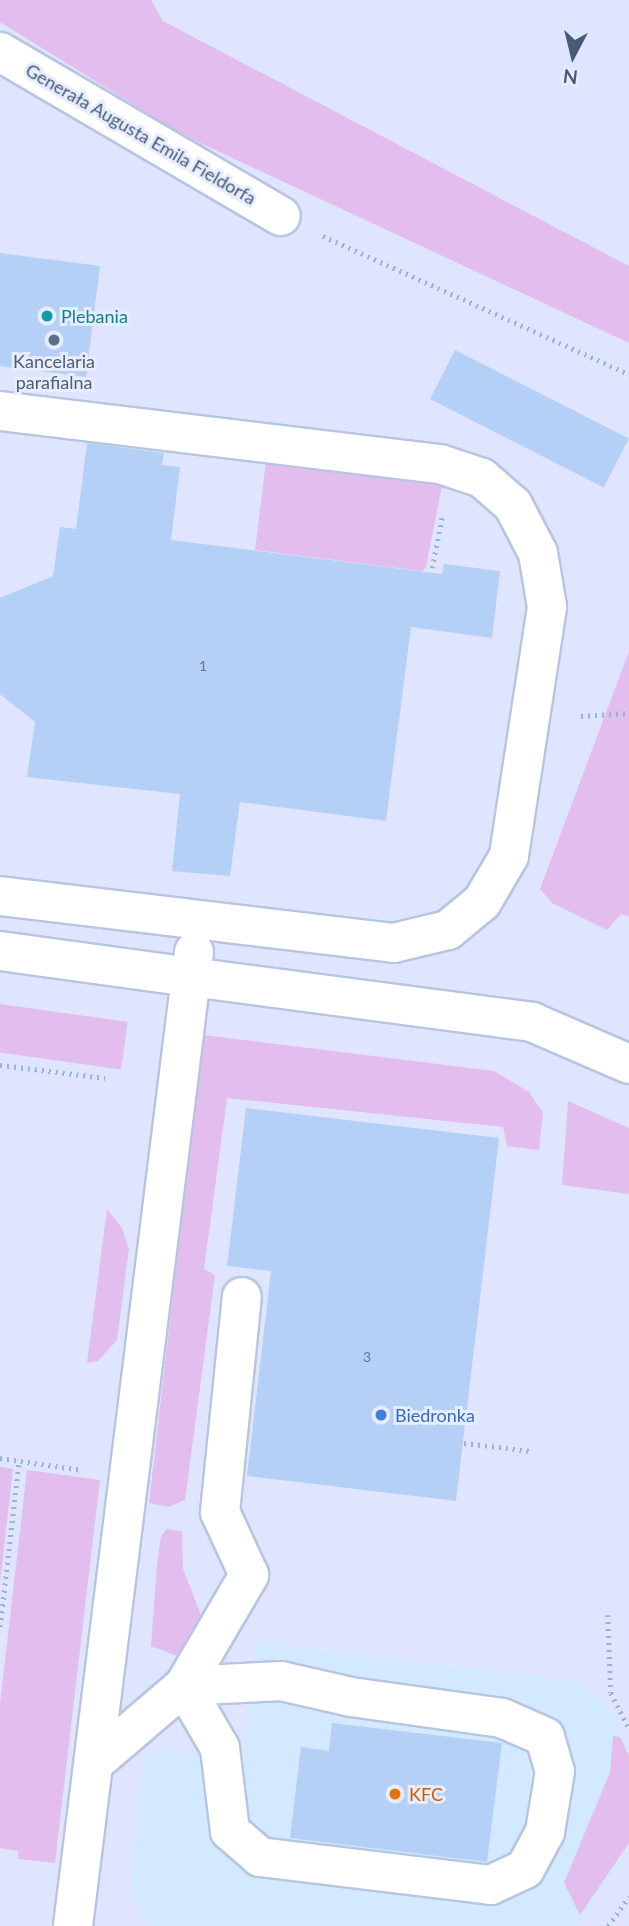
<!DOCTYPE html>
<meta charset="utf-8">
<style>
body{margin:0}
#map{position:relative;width:629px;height:1926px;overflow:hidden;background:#dfe5fe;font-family:Lato,sans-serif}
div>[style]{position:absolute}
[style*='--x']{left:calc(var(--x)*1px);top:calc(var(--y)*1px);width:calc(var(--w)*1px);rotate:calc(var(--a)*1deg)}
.commercial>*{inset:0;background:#d2e9ff}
.green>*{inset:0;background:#e2bded;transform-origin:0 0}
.building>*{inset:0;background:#b4d0f6;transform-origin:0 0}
.path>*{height:4.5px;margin-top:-2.25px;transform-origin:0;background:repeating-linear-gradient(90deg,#98b4db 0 2px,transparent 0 7px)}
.roads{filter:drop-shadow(2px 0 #b7c5e1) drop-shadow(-2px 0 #b7c5e1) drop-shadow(0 2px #b7c5e1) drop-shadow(0 -2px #b7c5e1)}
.minor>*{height:38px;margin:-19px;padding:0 19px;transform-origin:19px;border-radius:19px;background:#fff}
.dots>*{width:19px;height:19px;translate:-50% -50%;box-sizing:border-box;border:4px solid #e7ecff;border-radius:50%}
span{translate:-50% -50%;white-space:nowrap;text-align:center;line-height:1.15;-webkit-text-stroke:6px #e7ecff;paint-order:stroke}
.number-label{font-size:14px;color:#617897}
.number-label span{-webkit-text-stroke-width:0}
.street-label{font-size:18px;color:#455b77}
.culture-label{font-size:18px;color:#0d838f}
.left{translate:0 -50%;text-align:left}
.service-label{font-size:18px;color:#4e5e75}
.shop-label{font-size:18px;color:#366cbe}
.food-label{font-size:18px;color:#c56008}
.north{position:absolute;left:538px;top:21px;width:70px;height:70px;-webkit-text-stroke:5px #e7ecff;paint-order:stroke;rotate:187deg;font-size:19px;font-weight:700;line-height:28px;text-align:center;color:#455b77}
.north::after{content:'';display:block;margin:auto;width:24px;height:32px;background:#455b77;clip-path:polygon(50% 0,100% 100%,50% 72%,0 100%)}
</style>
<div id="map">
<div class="commercial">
<div style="clip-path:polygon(255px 1642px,583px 1682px,609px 1708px,629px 1750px,625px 1858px,575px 1926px,148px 1926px,130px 1891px,144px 1756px,157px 1750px,244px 1759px)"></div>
</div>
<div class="green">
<div style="clip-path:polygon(0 0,151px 0,163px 21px,629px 266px,629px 343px,179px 133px,0 22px)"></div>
<div style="clip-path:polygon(266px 461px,442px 486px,426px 567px,422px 571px,255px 550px)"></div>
<div style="clip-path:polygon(629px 651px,629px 917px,621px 914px,607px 930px,552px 903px,540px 889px)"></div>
<div style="left:0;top:1004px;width:129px;height:48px;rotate:8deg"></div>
<div style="clip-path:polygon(203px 1035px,494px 1071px,529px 1092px,543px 1113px,539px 1150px,507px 1146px,503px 1127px,227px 1098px,204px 1269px,215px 1275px,185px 1500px,169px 1507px,149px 1503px)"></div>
<div style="clip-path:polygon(568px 1101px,629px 1128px,629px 1194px,562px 1185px)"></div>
<div style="clip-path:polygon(107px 1209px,122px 1228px,129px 1249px,117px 1340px,98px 1361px,87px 1363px)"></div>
<div style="clip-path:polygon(0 1467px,13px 1469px,0 1583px)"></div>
<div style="clip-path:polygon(27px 1470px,100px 1480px,55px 1863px,18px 1859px,18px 1851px,0 1848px,0 1704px)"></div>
<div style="clip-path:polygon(167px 1529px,182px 1531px,183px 1569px,203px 1620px,180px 1657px,151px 1646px,157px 1564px,161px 1536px)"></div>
<div style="clip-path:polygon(613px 1736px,620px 1737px,629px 1756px,629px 1843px,580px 1915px,564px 1883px,610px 1772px)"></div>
</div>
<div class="building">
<div style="clip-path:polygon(0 253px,100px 266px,86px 377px,0 366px)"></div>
<div style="left:455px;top:350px;width:195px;height:55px;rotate:27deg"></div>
<div style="clip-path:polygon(87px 443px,164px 453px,162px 465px,180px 467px,171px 540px,442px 574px,444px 564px,500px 571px,492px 638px,411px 627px,386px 821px,240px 802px,230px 876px,172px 871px,180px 794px,27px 777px,35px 722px,0 694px,0 598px,53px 576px,60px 527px,76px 529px)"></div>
<div style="clip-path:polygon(246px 1108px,499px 1138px,456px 1501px,247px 1476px,271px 1271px,227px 1266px)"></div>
<div style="clip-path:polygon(332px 1723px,502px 1743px,487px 1862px,290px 1838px,301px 1747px,329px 1751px)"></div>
</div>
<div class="path">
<div style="--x:323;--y:236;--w:336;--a:24.3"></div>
<div style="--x:432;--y:568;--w:52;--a:-78.9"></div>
<div style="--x:581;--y:716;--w:48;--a:-3.6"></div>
<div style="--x:0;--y:1065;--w:106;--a:7.1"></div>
<div style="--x:464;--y:1443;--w:67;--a:6.8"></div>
<div style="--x:0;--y:1458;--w:83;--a:8.3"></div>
<div style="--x:608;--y:1615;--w:78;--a:87.8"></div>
<div style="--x:611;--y:1693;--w:39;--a:63"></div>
<div style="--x:0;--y:1627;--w:167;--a:-83.5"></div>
<div style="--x:608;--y:1926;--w:36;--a:-54"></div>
</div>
<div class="roads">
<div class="minor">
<div style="--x:0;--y:52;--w:325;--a:30.3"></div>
<div style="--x:0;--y:411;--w:443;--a:6.9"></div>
<div style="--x:440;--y:464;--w:44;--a:18.4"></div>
<div style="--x:482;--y:478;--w:41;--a:41.1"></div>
<div style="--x:513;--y:505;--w:54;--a:62.5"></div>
<div style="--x:538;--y:553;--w:55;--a:80.5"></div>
<div style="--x:547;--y:607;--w:252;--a:98.7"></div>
<div style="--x:509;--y:856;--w:53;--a:120.4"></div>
<div style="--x:482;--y:902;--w:44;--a:140.5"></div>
<div style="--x:448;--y:930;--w:56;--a:166.5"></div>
<div style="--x:394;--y:943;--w:397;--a:-173.2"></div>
<div style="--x:0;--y:951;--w:193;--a:7.8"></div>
<div style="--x:191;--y:977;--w:956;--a:97.09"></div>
<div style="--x:194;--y:952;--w:25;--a:97"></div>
<div style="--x:191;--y:977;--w:344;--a:7.5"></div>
<div style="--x:532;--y:1022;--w:106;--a:23.4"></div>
<div style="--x:281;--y:1681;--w:72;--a:12.9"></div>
<div style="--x:351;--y:1697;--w:152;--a:7.9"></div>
<div style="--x:502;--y:1718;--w:47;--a:23.8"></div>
<div style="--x:545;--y:1737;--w:35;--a:74"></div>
<div style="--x:555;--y:1771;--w:62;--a:99.3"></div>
<div style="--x:545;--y:1832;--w:42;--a:118.4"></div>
<div style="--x:525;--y:1869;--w:38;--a:155"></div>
<div style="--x:491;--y:1885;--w:233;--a:-173.1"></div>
<div style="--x:260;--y:1857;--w:40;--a:-139"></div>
<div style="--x:230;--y:1831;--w:84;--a:-96.9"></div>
<div style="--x:220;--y:1748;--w:72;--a:-120.1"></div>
<div style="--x:184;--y:1686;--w:97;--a:-3"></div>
<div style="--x:95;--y:1762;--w:117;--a:-40.5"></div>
<div style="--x:184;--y:1686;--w:129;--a:-59.6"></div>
<div style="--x:249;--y:1575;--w:69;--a:-114.7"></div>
<div style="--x:220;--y:1512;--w:216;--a:-84.2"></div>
</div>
</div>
<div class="dots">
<div style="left:47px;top:316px;background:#0f9aa8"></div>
<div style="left:54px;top:340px;background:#5c6f8a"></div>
<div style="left:381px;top:1415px;background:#3f7fe0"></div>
<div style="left:395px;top:1794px;background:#e8710a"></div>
</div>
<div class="number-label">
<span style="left:203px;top:666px">1</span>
<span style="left:367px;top:1357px">3</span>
</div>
<div class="street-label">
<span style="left:141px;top:134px;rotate:30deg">Generała Augusta Emila Fieldorfa</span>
</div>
<div class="culture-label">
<span class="left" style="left:61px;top:316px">Plebania</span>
</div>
<div class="service-label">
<span style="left:54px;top:372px">Kancelaria<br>parafialna</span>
</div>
<div class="shop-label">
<span class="left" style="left:395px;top:1415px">Biedronka</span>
</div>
<div class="food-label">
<span class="left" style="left:409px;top:1794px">KFC</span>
</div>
<div class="north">N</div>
</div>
